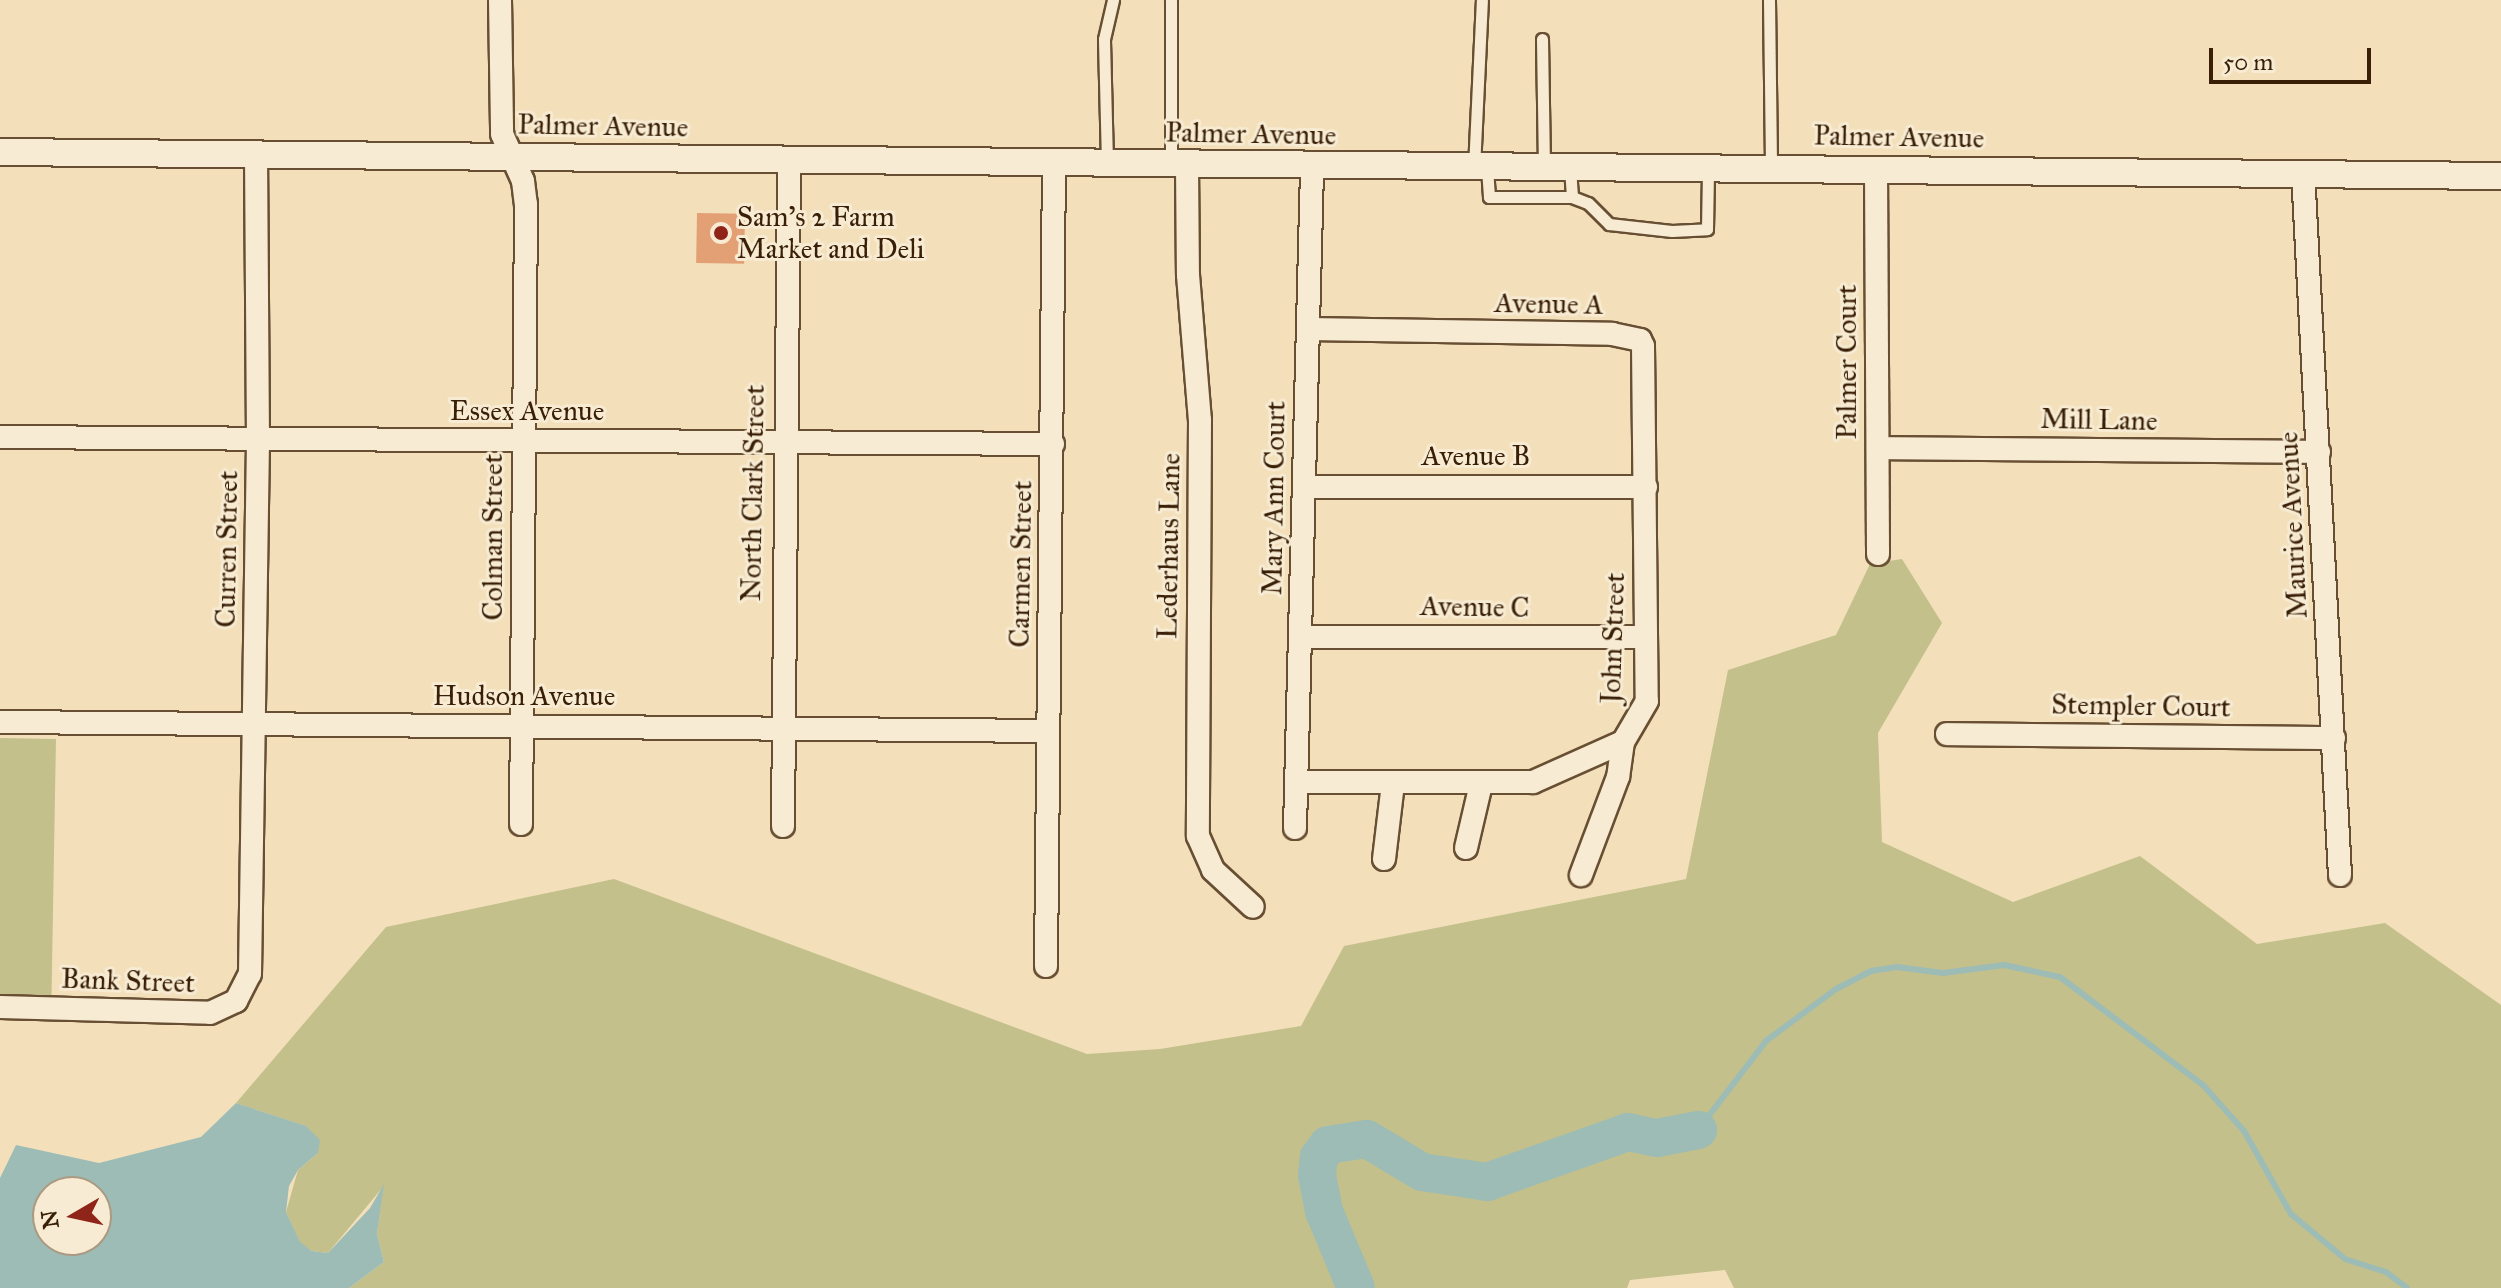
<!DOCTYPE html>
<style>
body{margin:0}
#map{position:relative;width:2501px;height:1288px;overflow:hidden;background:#f3e0bb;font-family:"IM FELL Great Primer",serif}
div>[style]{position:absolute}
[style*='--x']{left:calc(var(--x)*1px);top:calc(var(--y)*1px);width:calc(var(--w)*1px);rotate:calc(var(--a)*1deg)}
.green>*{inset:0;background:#c3c08b;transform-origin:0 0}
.water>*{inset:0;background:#9dbcb6}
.stream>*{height:6px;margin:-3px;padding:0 3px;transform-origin:3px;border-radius:3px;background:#9dbcb6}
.river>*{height:38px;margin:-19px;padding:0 19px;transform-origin:19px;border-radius:19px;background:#9dbcb6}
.building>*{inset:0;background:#e3a075;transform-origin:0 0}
.roads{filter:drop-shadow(2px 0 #684f33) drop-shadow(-2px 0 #684f33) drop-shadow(0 2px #684f33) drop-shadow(0 -2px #684f33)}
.service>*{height:11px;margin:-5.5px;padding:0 5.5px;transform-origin:5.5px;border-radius:5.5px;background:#f7ebd3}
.minor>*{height:22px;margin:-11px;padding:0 11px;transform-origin:11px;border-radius:11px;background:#f7ebd3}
.tertiary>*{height:26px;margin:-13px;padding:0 13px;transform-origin:13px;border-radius:13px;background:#f7ebd3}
.dots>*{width:22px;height:22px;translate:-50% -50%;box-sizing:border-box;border:4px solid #f7ebd3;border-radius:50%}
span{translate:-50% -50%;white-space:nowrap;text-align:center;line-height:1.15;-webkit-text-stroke:6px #f7ebd3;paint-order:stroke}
.street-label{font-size:28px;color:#391f06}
.poi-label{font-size:28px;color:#391f06}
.left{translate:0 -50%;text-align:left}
.north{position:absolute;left:32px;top:1176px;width:80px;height:80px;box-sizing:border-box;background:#f7ebd3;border:2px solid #ab9981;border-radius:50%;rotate:261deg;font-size:22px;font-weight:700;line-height:32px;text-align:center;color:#391f06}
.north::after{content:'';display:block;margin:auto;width:28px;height:36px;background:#8f2418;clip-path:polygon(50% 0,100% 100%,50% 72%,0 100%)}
.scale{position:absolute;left:2209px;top:48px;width:162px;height:36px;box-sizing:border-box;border:4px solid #391f06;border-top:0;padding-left:10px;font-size:24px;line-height:28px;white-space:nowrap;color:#391f06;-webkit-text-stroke:6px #f7ebd3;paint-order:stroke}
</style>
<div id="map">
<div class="green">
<div style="clip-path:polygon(1902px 559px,1942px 623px,1878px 733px,1882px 842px,2013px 902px,2140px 856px,2257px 944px,2385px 923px,2501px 1005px,2501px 1288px,1734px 1288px,1725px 1270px,1630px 1280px,1627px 1288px,349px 1288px,384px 1262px,377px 1234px,383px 1187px,328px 1253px,312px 1251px,300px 1243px,286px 1212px,298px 1170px,318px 1153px,305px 1126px,236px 1103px,386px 927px,614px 879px,1087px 1054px,1160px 1049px,1301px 1026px,1344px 946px,1686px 879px,1728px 670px,1836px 635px,1870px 564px)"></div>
<div style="left:0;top:738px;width:56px;height:266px;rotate:1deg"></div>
</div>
<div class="water">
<div style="clip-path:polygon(evenodd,236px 1103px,306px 1126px,320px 1140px,318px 1153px,298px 1170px,289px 1186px,286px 1212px,300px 1242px,312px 1251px,328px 1253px,370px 1208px,384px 1184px,377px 1234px,384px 1262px,349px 1288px,0 1288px,0 1178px,16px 1145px,99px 1163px,201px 1137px,236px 1103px,48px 1192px,96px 1192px,96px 1240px,48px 1240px,48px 1192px)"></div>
</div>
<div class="stream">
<div style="--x:1698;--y:1130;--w:112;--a:-52.6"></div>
<div style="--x:1766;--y:1041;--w:87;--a:-36.6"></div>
<div style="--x:1836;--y:989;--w:39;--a:-27"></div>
<div style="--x:1871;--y:971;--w:26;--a:-9"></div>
<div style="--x:1897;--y:967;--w:46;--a:7.4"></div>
<div style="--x:1943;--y:973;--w:62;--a:-7.5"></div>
<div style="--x:2004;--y:965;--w:57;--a:12.1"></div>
<div style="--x:2060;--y:977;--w:179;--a:37.1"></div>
<div style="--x:2203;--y:1085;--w:62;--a:48.3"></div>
<div style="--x:2244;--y:1131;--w:95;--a:60.5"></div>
<div style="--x:2291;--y:1214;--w:70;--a:39.8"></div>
<div style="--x:2345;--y:1259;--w:43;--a:17.6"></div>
<div style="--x:2386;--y:1272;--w:26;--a:37"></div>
</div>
<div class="river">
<div style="--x:1356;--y:1288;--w:83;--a:-112.6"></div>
<div style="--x:1324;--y:1211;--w:37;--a:-101"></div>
<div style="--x:1317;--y:1175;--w:18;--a:-84"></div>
<div style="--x:1319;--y:1157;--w:15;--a:-53"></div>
<div style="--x:1328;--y:1145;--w:39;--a:-9"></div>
<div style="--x:1367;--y:1139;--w:64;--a:31"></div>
<div style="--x:1422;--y:1172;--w:66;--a:8.7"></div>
<div style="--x:1487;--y:1182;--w:150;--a:-19.5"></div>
<div style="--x:1628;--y:1132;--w:30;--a:12"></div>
<div style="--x:1657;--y:1138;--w:42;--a:-11"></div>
</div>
<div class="building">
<div style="left:697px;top:213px;width:48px;height:50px;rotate:1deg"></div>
</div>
<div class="roads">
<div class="service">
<div style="--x:1171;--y:0;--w:163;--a:90"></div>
<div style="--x:1769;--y:0;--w:168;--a:89.3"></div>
<div style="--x:1542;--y:39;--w:129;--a:89.1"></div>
<div style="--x:1107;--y:163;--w:124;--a:-91.4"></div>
<div style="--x:1104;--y:39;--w:40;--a:-77"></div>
<div style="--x:1474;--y:168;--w:168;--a:-87.3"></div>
<div style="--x:1487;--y:168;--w:29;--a:86"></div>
<div style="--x:1489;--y:197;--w:83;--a:0"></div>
<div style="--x:1572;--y:197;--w:17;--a:21"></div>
<div style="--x:1588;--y:203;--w:30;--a:45"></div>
<div style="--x:1609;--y:224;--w:63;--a:6.3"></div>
<div style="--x:1672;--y:231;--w:35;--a:-3"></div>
<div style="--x:1707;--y:229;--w:59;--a:-89"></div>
<div style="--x:1570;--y:168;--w:29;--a:86"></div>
</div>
<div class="minor">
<div style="--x:500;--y:0;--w:134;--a:89.1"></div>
<div style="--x:502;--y:134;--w:51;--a:65.9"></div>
<div style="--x:523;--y:181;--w:23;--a:83"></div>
<div style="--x:526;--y:204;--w:620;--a:90.46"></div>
<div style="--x:1187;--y:165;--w:110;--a:89.5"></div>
<div style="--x:1188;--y:275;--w:145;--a:85.3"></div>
<div style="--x:1200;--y:420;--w:416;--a:90.3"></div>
<div style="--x:1198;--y:836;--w:37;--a:66"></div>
<div style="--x:1213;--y:870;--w:54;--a:42.8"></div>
<div style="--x:1876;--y:169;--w:385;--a:89.7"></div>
<div style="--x:2303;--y:172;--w:704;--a:86.99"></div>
<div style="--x:1308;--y:329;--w:304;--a:0.9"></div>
<div style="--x:1612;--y:334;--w:29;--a:12"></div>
<div style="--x:1640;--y:340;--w:7;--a:63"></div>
<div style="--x:1643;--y:346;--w:355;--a:89.4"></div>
<div style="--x:1647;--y:701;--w:48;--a:120.3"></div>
<div style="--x:1623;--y:742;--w:35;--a:98"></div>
<div style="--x:1618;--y:777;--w:105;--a:110.7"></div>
<div style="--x:0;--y:437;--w:1053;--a:0.38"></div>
<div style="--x:1878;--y:448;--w:441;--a:0.5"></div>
<div style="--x:1305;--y:487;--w:341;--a:0"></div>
<div style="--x:1303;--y:637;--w:343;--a:0"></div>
<div style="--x:0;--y:722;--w:1048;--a:0.49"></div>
<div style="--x:1947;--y:734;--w:387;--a:0.6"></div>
<div style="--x:1297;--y:782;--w:236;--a:0"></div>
<div style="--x:1533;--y:782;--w:98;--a:-24"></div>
<div style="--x:783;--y:826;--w:666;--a:-89.48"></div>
<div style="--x:1295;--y:828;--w:659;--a:-88.52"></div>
<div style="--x:1466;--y:848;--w:66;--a:-76.8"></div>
<div style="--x:1384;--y:859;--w:76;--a:-83.2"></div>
<div style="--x:1046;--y:966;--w:803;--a:-89.43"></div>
<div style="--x:0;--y:1007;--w:210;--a:1.6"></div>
<div style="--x:210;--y:1013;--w:29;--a:-25"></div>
<div style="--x:236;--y:1001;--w:30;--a:-63"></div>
<div style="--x:250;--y:974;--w:534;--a:-89.14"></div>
<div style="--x:258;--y:440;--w:283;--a:-90.4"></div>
</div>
<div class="tertiary">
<div style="--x:0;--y:152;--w:2501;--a:0.55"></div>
</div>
</div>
<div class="dots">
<div style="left:721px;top:233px;background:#8f2418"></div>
</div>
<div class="street-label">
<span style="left:603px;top:126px;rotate:1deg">Palmer Avenue</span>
<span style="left:1251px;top:134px;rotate:1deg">Palmer Avenue</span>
<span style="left:1899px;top:137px;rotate:1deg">Palmer Avenue</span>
<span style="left:1549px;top:304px;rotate:1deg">Avenue A</span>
<span style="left:1847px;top:362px;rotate:-90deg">Palmer Court</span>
<span style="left:527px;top:411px">Essex Avenue</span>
<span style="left:2099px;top:420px;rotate:1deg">Mill Lane</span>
<span style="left:1476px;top:456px">Avenue B</span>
<span style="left:753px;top:493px;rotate:-89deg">North Clark Street</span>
<span style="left:1274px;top:498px;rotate:-89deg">Mary Ann Court</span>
<span style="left:2293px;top:525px;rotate:-93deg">Maurice Avenue</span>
<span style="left:493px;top:537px;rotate:-90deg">Colman Street</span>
<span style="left:1169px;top:546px;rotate:-89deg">Lederhaus Lane</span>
<span style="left:227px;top:549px;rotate:-89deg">Curren Street</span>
<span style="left:1021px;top:564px;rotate:-89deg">Carmen Street</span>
<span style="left:1475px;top:607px;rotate:1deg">Avenue C</span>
<span style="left:1613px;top:638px;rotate:-88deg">John Street</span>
<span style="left:524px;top:696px">Hudson Avenue</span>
<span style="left:2141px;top:706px;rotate:1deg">Stempler Court</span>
<span style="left:128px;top:981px;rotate:2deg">Bank Street</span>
</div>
<div class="poi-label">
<span class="left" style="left:737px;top:233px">Sam's 2 Farm<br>Market and Deli</span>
</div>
<div class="north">N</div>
<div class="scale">50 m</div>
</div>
